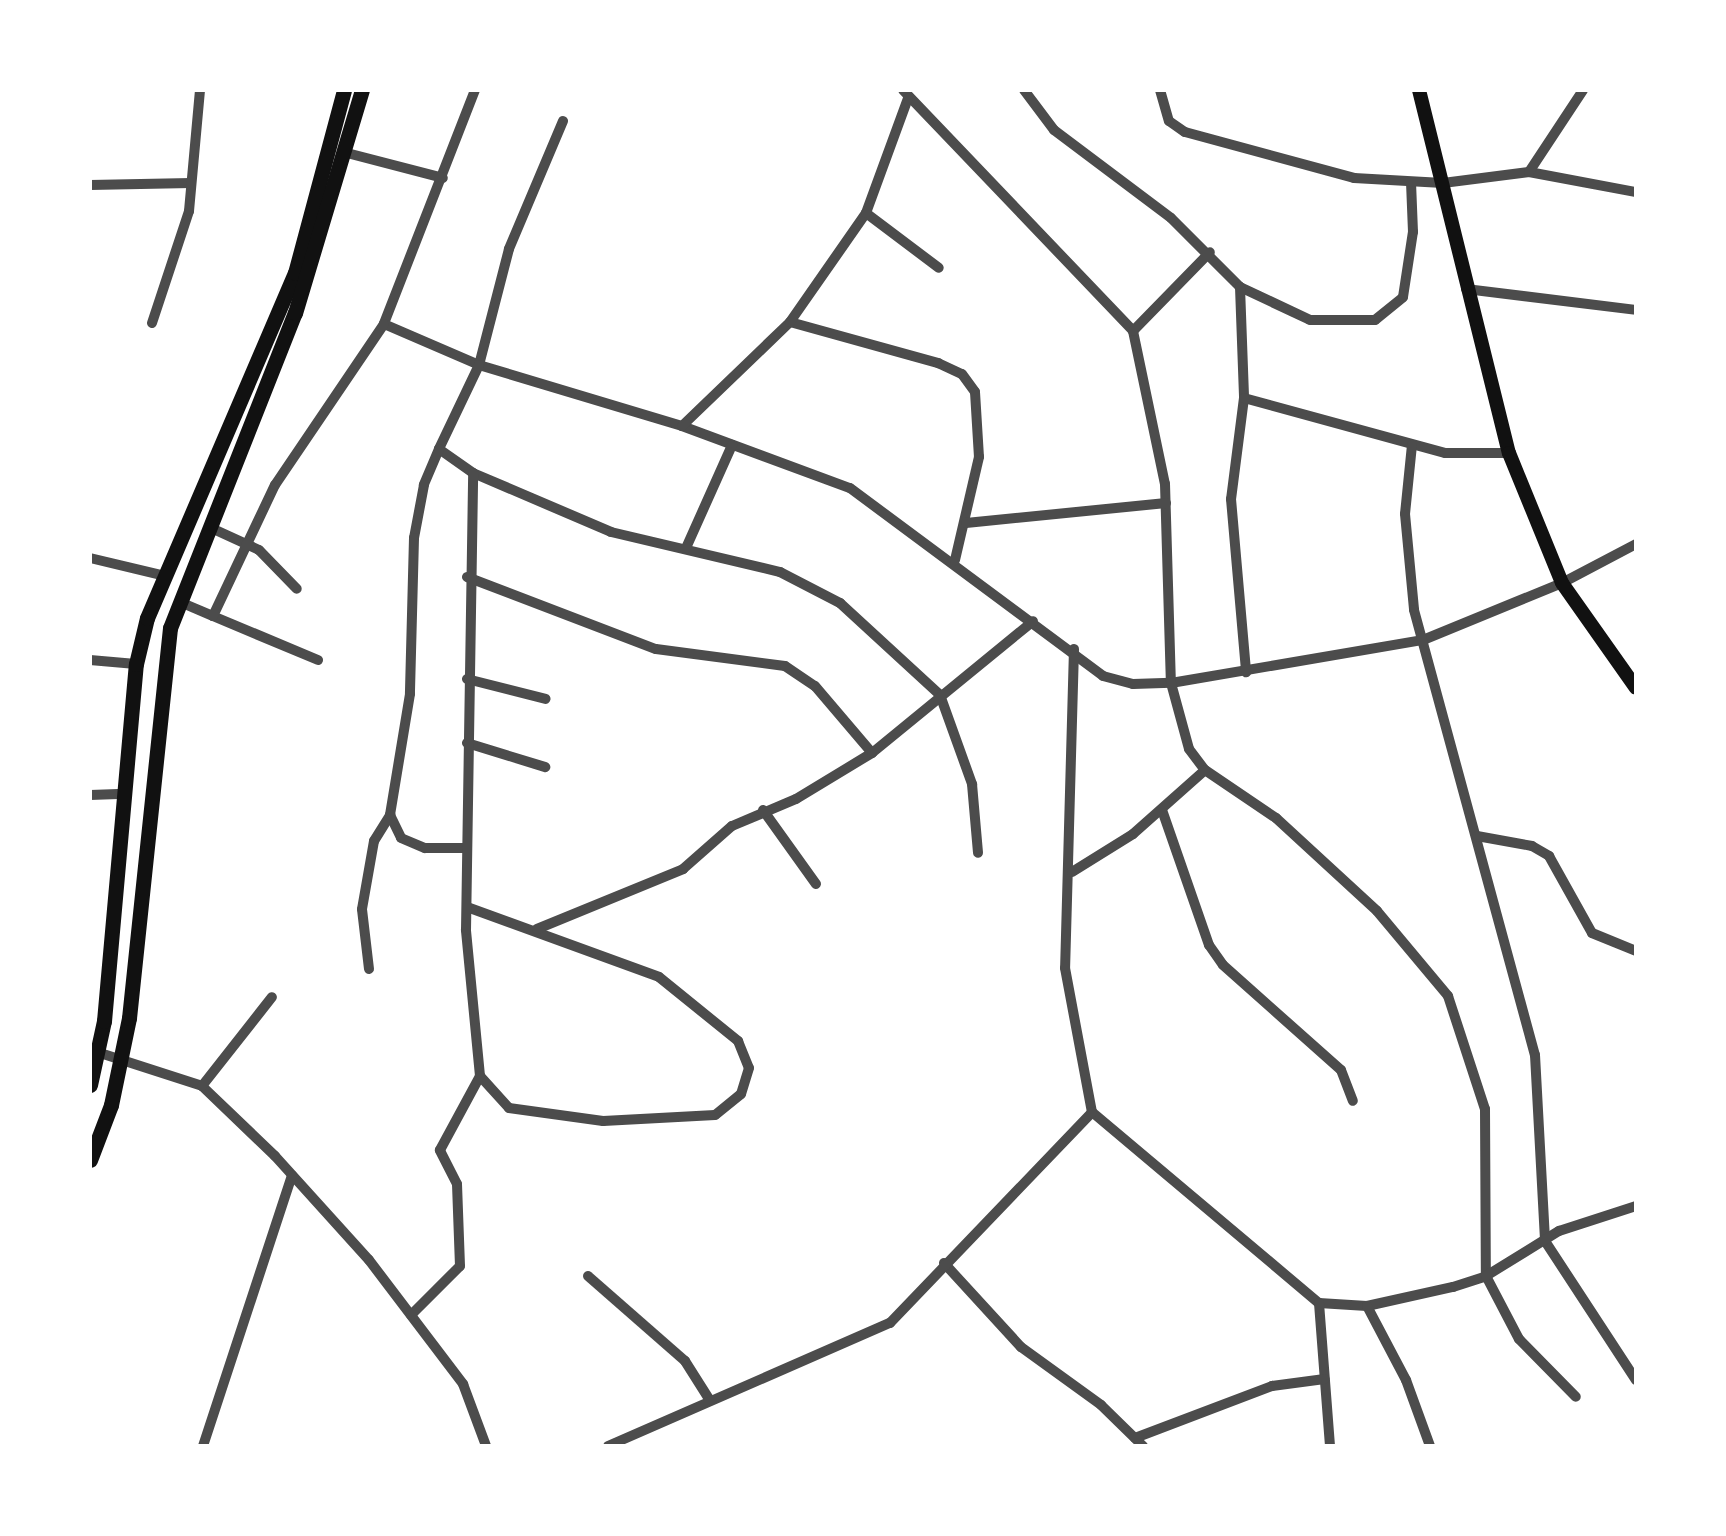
<!DOCTYPE html>
<style>
body{margin:0}
#map{position:relative;width:1726px;height:1536px;overflow:hidden;background:#fff;font-family:"Asap Condensed",sans-serif}
div>[style]{position:absolute}
[style*='--x']{left:calc(var(--x)*1px);top:calc(var(--y)*1px);width:calc(var(--w)*1px);rotate:calc(var(--a)*1deg)}
.minor>*{height:10px;margin:-5px;padding:0 5px;transform-origin:5px;border-radius:5px;background:#4c4c4c}
.secondary>*{height:14px;margin:-7px;padding:0 7px;transform-origin:7px;border-radius:7px;background:#111}
.primary>*{height:15px;margin:-7.5px;padding:0 7.5px;transform-origin:7.5px;border-radius:7.5px;background:#111}
span{translate:-50% -50%;white-space:nowrap;text-align:center;line-height:1.15;-webkit-text-stroke:8px #fff;paint-order:stroke}
.frame{position:absolute;inset:0;border:92px solid #fff;pointer-events:none}
</style>
<div id="map">
<div class="minor">
<div style="--x:475;--y:90;--w:251;--a:111.3"></div>
<div style="--x:384;--y:324;--w:103;--a:23.3"></div>
<div style="--x:479;--y:365;--w:212;--a:16.7"></div>
<div style="--x:682;--y:426;--w:179;--a:20.3"></div>
<div style="--x:850;--y:488;--w:315;--a:36.6"></div>
<div style="--x:1103;--y:676;--w:31;--a:15"></div>
<div style="--x:1133;--y:684;--w:38;--a:-2"></div>
<div style="--x:1171;--y:683;--w:256;--a:-9.7"></div>
<div style="--x:1423;--y:640;--w:150;--a:-22.3"></div>
<div style="--x:1562;--y:583;--w:84;--a:-27.8"></div>
<div style="--x:903;--y:90;--w:333;--a:46.3"></div>
<div style="--x:1133;--y:331;--w:156;--a:78.2"></div>
<div style="--x:1165;--y:484;--w:199;--a:88.3"></div>
<div style="--x:1171;--y:683;--w:68;--a:74.7"></div>
<div style="--x:1189;--y:749;--w:26;--a:53"></div>
<div style="--x:1205;--y:770;--w:86;--a:34.1"></div>
<div style="--x:1276;--y:818;--w:137;--a:42.6"></div>
<div style="--x:1377;--y:911;--w:111;--a:50.1"></div>
<div style="--x:1448;--y:996;--w:119;--a:71.9"></div>
<div style="--x:1485;--y:1109;--w:167;--a:89.7"></div>
<div style="--x:1486;--y:1276;--w:71;--a:62.4"></div>
<div style="--x:1519;--y:1339;--w:81;--a:45.5"></div>
<div style="--x:1024;--y:90;--w:50;--a:53.1"></div>
<div style="--x:1054;--y:130;--w:146;--a:36.9"></div>
<div style="--x:1171;--y:218;--w:98;--a:45"></div>
<div style="--x:1240;--y:287;--w:77;--a:25.2"></div>
<div style="--x:1310;--y:320;--w:65;--a:0"></div>
<div style="--x:1375;--y:320;--w:36;--a:-39"></div>
<div style="--x:1403;--y:297;--w:66;--a:-81.3"></div>
<div style="--x:1413;--y:232;--w:49;--a:-92.3"></div>
<div style="--x:1160;--y:90;--w:32;--a:74"></div>
<div style="--x:1169;--y:121;--w:19;--a:35"></div>
<div style="--x:1185;--y:132;--w:175;--a:15.2"></div>
<div style="--x:1354;--y:178;--w:89;--a:3.2"></div>
<div style="--x:1443;--y:183;--w:87;--a:-7.3"></div>
<div style="--x:1529;--y:172;--w:109;--a:10.6"></div>
<div style="--x:563;--y:121;--w:139;--a:112.9"></div>
<div style="--x:509;--y:249;--w:120;--a:104.5"></div>
<div style="--x:479;--y:365;--w:93;--a:115.5"></div>
<div style="--x:439;--y:449;--w:42;--a:35.2"></div>
<div style="--x:473;--y:473;--w:150;--a:23.1"></div>
<div style="--x:611;--y:532;--w:174;--a:13.3"></div>
<div style="--x:780;--y:572;--w:68;--a:27.3"></div>
<div style="--x:840;--y:603;--w:136;--a:42.6"></div>
<div style="--x:940;--y:695;--w:95;--a:70.2"></div>
<div style="--x:972;--y:784;--w:69;--a:85"></div>
<div style="--x:347;--y:153;--w:99;--a:14.6"></div>
<div style="--x:1529;--y:172;--w:98;--a:-56.6"></div>
<div style="--x:90;--y:185;--w:101;--a:-1.1"></div>
<div style="--x:866;--y:213;--w:91;--a:37"></div>
<div style="--x:1240;--y:287;--w:111;--a:87.9"></div>
<div style="--x:1244;--y:398;--w:102;--a:97.3"></div>
<div style="--x:1231;--y:499;--w:174;--a:85"></div>
<div style="--x:1466;--y:289;--w:171;--a:7"></div>
<div style="--x:790;--y:322;--w:154;--a:15.5"></div>
<div style="--x:938;--y:363;--w:26;--a:25"></div>
<div style="--x:962;--y:374;--w:22;--a:54"></div>
<div style="--x:975;--y:392;--w:65;--a:86.5"></div>
<div style="--x:979;--y:457;--w:106;--a:103.1"></div>
<div style="--x:152;--y:323;--w:118;--a:-71.7"></div>
<div style="--x:189;--y:211;--w:121;--a:-84.8"></div>
<div style="--x:1133;--y:331;--w:110;--a:-45.7"></div>
<div style="--x:1244;--y:398;--w:208;--a:15.3"></div>
<div style="--x:1445;--y:453;--w:64;--a:0"></div>
<div style="--x:682;--y:426;--w:150;--a:-43.9"></div>
<div style="--x:790;--y:322;--w:133;--a:-55.1"></div>
<div style="--x:866;--y:213;--w:122;--a:-69.9"></div>
<div style="--x:1412;--y:445;--w:69;--a:95.8"></div>
<div style="--x:1405;--y:514;--w:96;--a:84.6"></div>
<div style="--x:1414;--y:610;--w:461;--a:74.8"></div>
<div style="--x:1535;--y:1055;--w:186;--a:86.9"></div>
<div style="--x:1545;--y:1241;--w:166;--a:56.8"></div>
<div style="--x:439;--y:449;--w:39;--a:113"></div>
<div style="--x:424;--y:485;--w:54;--a:100.7"></div>
<div style="--x:414;--y:538;--w:156;--a:91.5"></div>
<div style="--x:410;--y:694;--w:123;--a:99.4"></div>
<div style="--x:390;--y:815;--w:25;--a:64"></div>
<div style="--x:401;--y:838;--w:26;--a:23"></div>
<div style="--x:425;--y:848;--w:42;--a:0"></div>
<div style="--x:966;--y:523;--w:201;--a:-5.7"></div>
<div style="--x:209;--y:527;--w:55;--a:24.7"></div>
<div style="--x:259;--y:550;--w:54;--a:45.7"></div>
<div style="--x:686;--y:548;--w:113;--a:-65.9"></div>
<div style="--x:90;--y:558;--w:77;--a:13.5"></div>
<div style="--x:467;--y:577;--w:202;--a:20.9"></div>
<div style="--x:656;--y:649;--w:130;--a:7.5"></div>
<div style="--x:785;--y:666;--w:36;--a:34"></div>
<div style="--x:815;--y:686;--w:88;--a:49.6"></div>
<div style="--x:180;--y:602;--w:36;--a:23"></div>
<div style="--x:1074;--y:649;--w:319;--a:91.6"></div>
<div style="--x:1065;--y:968;--w:147;--a:79.4"></div>
<div style="--x:1092;--y:1112;--w:297;--a:40.1"></div>
<div style="--x:1319;--y:1303;--w:48;--a:3.6"></div>
<div style="--x:1367;--y:1306;--w:88;--a:-12.5"></div>
<div style="--x:1453;--y:1287;--w:35;--a:-18"></div>
<div style="--x:1486;--y:1276;--w:86;--a:-31.7"></div>
<div style="--x:1559;--y:1231;--w:81;--a:-18"></div>
<div style="--x:90;--y:660;--w:46;--a:5"></div>
<div style="--x:318;--y:660;--w:114;--a:-157.3"></div>
<div style="--x:213;--y:616;--w:145;--a:-64.7"></div>
<div style="--x:275;--y:485;--w:194;--a:-55.9"></div>
<div style="--x:467;--y:679;--w:81;--a:14.2"></div>
<div style="--x:467;--y:743;--w:82;--a:17.1"></div>
<div style="--x:90;--y:795;--w:35;--a:-2"></div>
<div style="--x:763;--y:810;--w:91;--a:54.4"></div>
<div style="--x:1162;--y:810;--w:143;--a:70.8"></div>
<div style="--x:1209;--y:945;--w:24;--a:55"></div>
<div style="--x:1223;--y:965;--w:158;--a:41.7"></div>
<div style="--x:1341;--y:1070;--w:33;--a:69"></div>
<div style="--x:1477;--y:836;--w:56;--a:10.3"></div>
<div style="--x:1532;--y:846;--w:20;--a:30"></div>
<div style="--x:1549;--y:856;--w:88;--a:60.8"></div>
<div style="--x:1592;--y:933;--w:48;--a:22.2"></div>
<div style="--x:1072;--y:872;--w:72;--a:-31.9"></div>
<div style="--x:1133;--y:834;--w:96;--a:-41.6"></div>
<div style="--x:467;--y:907;--w:204;--a:20"></div>
<div style="--x:659;--y:977;--w:102;--a:39"></div>
<div style="--x:738;--y:1041;--w:29;--a:68"></div>
<div style="--x:749;--y:1068;--w:27;--a:107"></div>
<div style="--x:741;--y:1094;--w:33;--a:141"></div>
<div style="--x:715;--y:1115;--w:112;--a:176.9"></div>
<div style="--x:603;--y:1121;--w:95;--a:-172.1"></div>
<div style="--x:509;--y:1108;--w:43;--a:-132.2"></div>
<div style="--x:480;--y:1076;--w:147;--a:-95.5"></div>
<div style="--x:466;--y:930;--w:457;--a:-89.1"></div>
<div style="--x:537;--y:929;--w:158;--a:-22.3"></div>
<div style="--x:683;--y:869;--w:65;--a:-41.3"></div>
<div style="--x:732;--y:826;--w:69;--a:-22.9"></div>
<div style="--x:796;--y:799;--w:89;--a:-31.2"></div>
<div style="--x:872;--y:753;--w:208;--a:-39.3"></div>
<div style="--x:369;--y:969;--w:60;--a:-96.7"></div>
<div style="--x:362;--y:909;--w:69;--a:-80"></div>
<div style="--x:374;--y:841;--w:31;--a:-58"></div>
<div style="--x:97;--y:1052;--w:110;--a:17.9"></div>
<div style="--x:202;--y:1086;--w:101;--a:43.8"></div>
<div style="--x:275;--y:1156;--w:140;--a:47.9"></div>
<div style="--x:369;--y:1260;--w:156;--a:52.8"></div>
<div style="--x:463;--y:1384;--w:66;--a:69.6"></div>
<div style="--x:202;--y:1086;--w:113;--a:-51.8"></div>
<div style="--x:944;--y:1263;--w:114;--a:47.5"></div>
<div style="--x:1021;--y:1347;--w:99;--a:35.9"></div>
<div style="--x:1101;--y:1405;--w:59;--a:44.3"></div>
<div style="--x:588;--y:1276;--w:129;--a:41.2"></div>
<div style="--x:685;--y:1361;--w:45;--a:57.7"></div>
<div style="--x:1319;--y:1303;--w:143;--a:85.6"></div>
<div style="--x:1367;--y:1306;--w:84;--a:62.2"></div>
<div style="--x:1406;--y:1380;--w:70;--a:70"></div>
<div style="--x:411;--y:1315;--w:69;--a:-45"></div>
<div style="--x:460;--y:1266;--w:82;--a:-92.1"></div>
<div style="--x:457;--y:1184;--w:38;--a:-117"></div>
<div style="--x:440;--y:1150;--w:84;--a:-61.6"></div>
<div style="--x:1135;--y:1438;--w:147;--a:-20.8"></div>
<div style="--x:1272;--y:1386;--w:53;--a:-7.5"></div>
<div style="--x:203;--y:1446;--w:285;--a:-71.8"></div>
<div style="--x:608;--y:1446;--w:308;--a:-23.6"></div>
<div style="--x:890;--y:1323;--w:292;--a:-46.2"></div>
</div>
<div class="secondary">
<div style="--x:1419;--y:90;--w:374;--a:76.1"></div>
<div style="--x:1509;--y:453;--w:140;--a:67.8"></div>
<div style="--x:1562;--y:583;--w:128;--a:54.8"></div>
</div>
<div class="primary">
<div style="--x:90;--y:1085;--w:66;--a:-77.7"></div>
<div style="--x:104;--y:1021;--w:358;--a:-84.9"></div>
<div style="--x:136;--y:664;--w:47;--a:-76.6"></div>
<div style="--x:147;--y:618;--w:375;--a:-66.8"></div>
<div style="--x:295;--y:273;--w:189;--a:-75"></div>
<div style="--x:90;--y:1160;--w:59;--a:-69.1"></div>
<div style="--x:111;--y:1105;--w:89;--a:-78.3"></div>
<div style="--x:129;--y:1018;--w:392;--a:-84"></div>
<div style="--x:170;--y:628;--w:339;--a:-68.4"></div>
<div style="--x:295;--y:313;--w:233;--a:-73.3"></div>
</div>
<div class="frame"></div>
</div>
